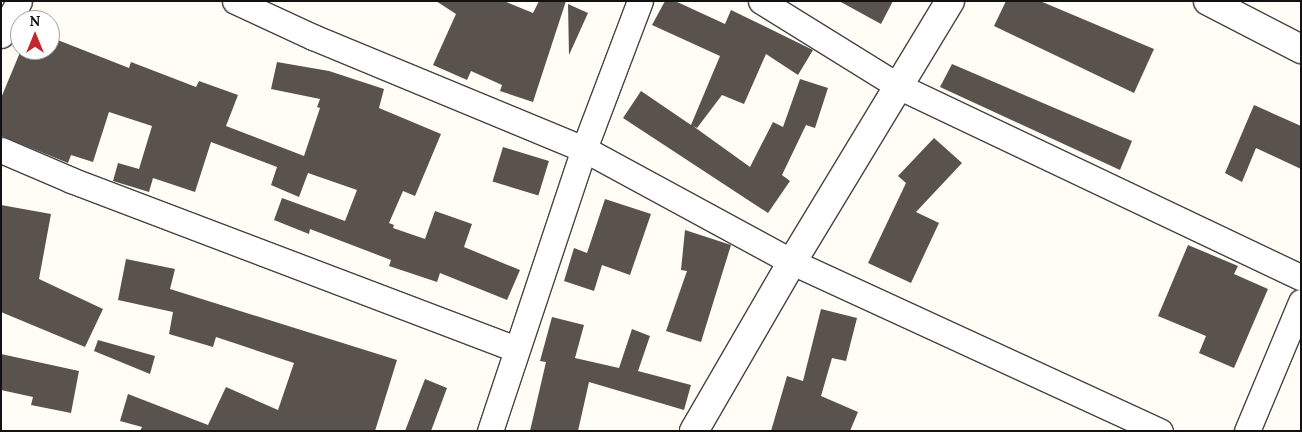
<!DOCTYPE html>
<style>
body{margin:0}
#map{position:relative;width:1302px;height:432px;overflow:hidden;background:#fffdf5;font-family:Lora,serif}
div>[style]{position:absolute}
[style*='--x']{left:calc(var(--x)*1px);top:calc(var(--y)*1px);width:calc(var(--w)*1px);rotate:calc(var(--a)*1deg)}
.building>*{inset:0;background:#5a524d;transform-origin:0 0}
.roads{filter:drop-shadow(1px 0 #444) drop-shadow(-1px 0 #444) drop-shadow(0 1px #444) drop-shadow(0 -1px #444)}
.minor>*{height:25px;margin:-12.5px;padding:0 12.5px;transform-origin:12.5px;border-radius:12.5px;background:#fff}
.tertiary>*{height:28px;margin:-14px;padding:0 14px;transform-origin:14px;border-radius:14px;background:#fff}
span{translate:-50% -50%;white-space:nowrap;text-align:center;line-height:1.15;-webkit-text-stroke:5px #fff;paint-order:stroke}
.frame{position:absolute;inset:0;border:2px solid #111;pointer-events:none}
.north{position:absolute;left:10px;top:10px;width:50px;height:50px;box-sizing:border-box;background:#fff;border:1px solid #a0a0a0;border-radius:50%;rotate:0deg;font-size:14px;font-weight:700;line-height:20px;text-align:center;color:#111}
.north::after{content:'';display:block;margin:auto;width:18px;height:22px;background:#c3272d;clip-path:polygon(50% 0,100% 100%,50% 72%,0 100%)}
</style>
<div id="map">
<div class="building">
<div style="clip-path:polygon(436px 1px,504px 1px,533px 13px,539px 1px,566px 1px,533px 102px,500px 91px,502px 85px,471px 71px,467px 80px,433px 65px,456px 14px)"></div>
<div style="clip-path:polygon(665px 1px,675px 1px,725px 24px,731px 10px,813px 50px,798px 75px,766px 54px,744px 104px,722px 95px,697px 128px,693px 126px,750px 167px,773px 122px,783px 127px,800px 79px,828px 88px,815px 128px,806px 125px,782px 175px,790px 181px,768px 213px,623px 118px,641px 91px,691px 125px,720px 56px,652px 25px)"></div>
<div style="clip-path:polygon(839px 1px,893px 1px,881px 24px)"></div>
<div style="clip-path:polygon(1006px 1px,1040px 1px,1154px 49px,1134px 93px,994px 26px)"></div>
<div style="clip-path:polygon(568px 4px,588px 13px,569px 55px)"></div>
<div style="clip-path:polygon(50px 37px,129px 68px,131px 62px,196px 87px,199px 81px,238px 95px,226px 126px,304px 156px,320px 108px,317px 107px,320px 99px,271px 89px,277px 62px,329px 71px,384px 89px,379px 108px,441px 134px,415px 196px,403px 191px,389px 223px,394px 225px,393px 228px,425px 239px,435px 211px,472px 224px,464px 247px,520px 270px,507px 300px,440px 273px,437px 282px,389px 266px,391px 260px,310px 229px,309px 234px,274px 220px,282px 198px,345px 221px,357px 190px,308px 173px,299px 197px,271px 185px,277px 167px,211px 142px,195px 192px,153px 178px,149px 192px,113px 181px,118px 163px,139px 169px,152px 126px,109px 112px,93px 162px,71px 155px,68px 163px,1px 136px,1px 98px,21px 50px,50px 50px)"></div>
<div style="clip-path:polygon(952px 64px,1132px 141px,1120px 170px,940px 87px)"></div>
<div style="clip-path:polygon(1254px 105px,1301px 126px,1301px 169px,1256px 148px,1242px 182px,1225px 173px)"></div>
<div style="clip-path:polygon(934px 138px,962px 163px,916px 212px,939px 223px,911px 283px,868px 263px,906px 183px,898px 176px)"></div>
<div style="left:503px;top:147px;width:48px;height:36px;rotate:17deg"></div>
<div style="clip-path:polygon(605px 199px,651px 214px,630px 275px,602px 265px,594px 291px,564px 281px,574px 248px,587px 253px)"></div>
<div style="clip-path:polygon(1px 205px,51px 214px,39px 279px,103px 309px,85px 347px,1px 312px)"></div>
<div style="clip-path:polygon(685px 230px,731px 245px,701px 342px,666px 331px,687px 271px,681px 270px)"></div>
<div style="clip-path:polygon(1188px 245px,1238px 266px,1234px 274px,1268px 289px,1234px 368px,1199px 353px,1206px 336px,1158px 316px)"></div>
<div style="clip-path:polygon(126px 259px,175px 269px,170px 289px,397px 360px,375px 431px,140px 431px,142px 427px,120px 421px,128px 394px,208px 425px,226px 387px,278px 410px,294px 363px,216px 337px,213px 347px,169px 334px,173px 312px,118px 300px)"></div>
<div style="clip-path:polygon(821px 309px,857px 318px,846px 361px,832px 358px,821px 396px,858px 412px,850px 431px,771px 431px,787px 376px,803px 381px)"></div>
<div style="clip-path:polygon(552px 317px,584px 325px,575px 358px,619px 368px,632px 329px,650px 336px,638px 371px,691px 385px,684px 410px,589px 382px,578px 431px,530px 431px,546px 362px,540px 361px)"></div>
<div style="clip-path:polygon(98px 340px,155px 356px,150px 374px,94px 351px)"></div>
<div style="clip-path:polygon(1px 354px,79px 371px,71px 413px,31px 405px,33px 397px,1px 390px)"></div>
<div style="clip-path:polygon(425px 379px,447px 388px,431px 431px,405px 431px)"></div>
</div>
<div class="roads">
<div class="minor">
<div style="--x:235;--y:1;--w:86;--a:24.8"></div>
<div style="--x:313;--y:37;--w:293;--a:22.5"></div>
<div style="--x:584;--y:149;--w:237;--a:28.5"></div>
<div style="--x:792;--y:262;--w:405;--a:24.7"></div>
<div style="--x:761;--y:1;--w:161;--a:31.8"></div>
<div style="--x:898;--y:86;--w:446;--a:25.4"></div>
<div style="--x:1;--y:35;--w:38;--a:-62"></div>
<div style="--x:1;--y:150;--w:76;--a:23.2"></div>
<div style="--x:71;--y:180;--w:476;--a:20.8"></div>
<div style="--x:490;--y:431;--w:297;--a:-71.6"></div>
<div style="--x:584;--y:149;--w:158;--a:-69.3"></div>
<div style="--x:1247;--y:431;--w:140;--a:-67.3"></div>
</div>
<div class="tertiary">
<div style="--x:1208;--y:1;--w:105;--a:27.3"></div>
<div style="--x:694;--y:431;--w:195;--a:-59.9"></div>
<div style="--x:792;--y:262;--w:305;--a:-58.8"></div>
</div>
</div>
<div class="frame"></div>
<div class="north">N</div>
</div>
